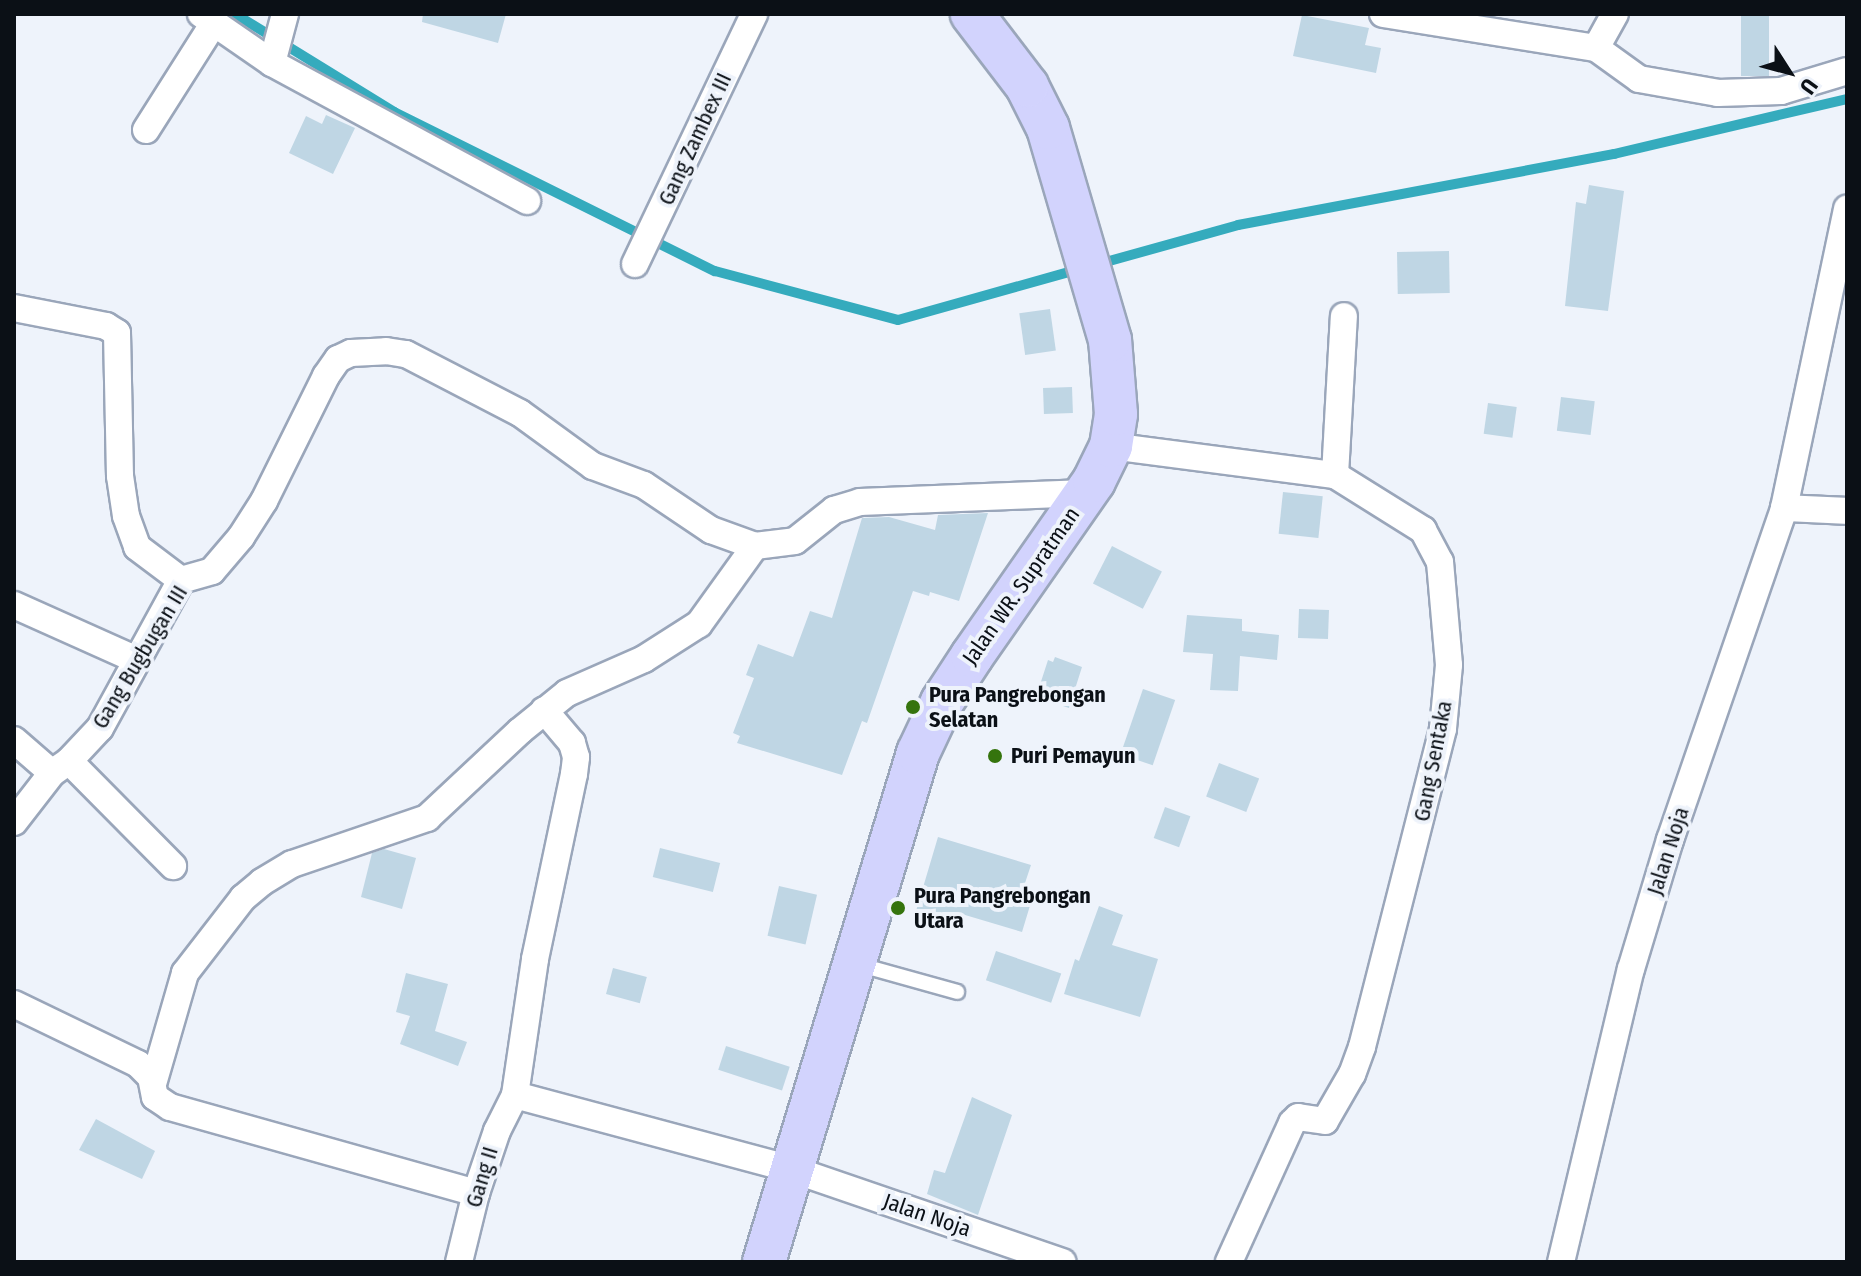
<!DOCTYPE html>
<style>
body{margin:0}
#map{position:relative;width:1861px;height:1276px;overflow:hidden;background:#eef3fb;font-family:"Fira Sans Condensed",sans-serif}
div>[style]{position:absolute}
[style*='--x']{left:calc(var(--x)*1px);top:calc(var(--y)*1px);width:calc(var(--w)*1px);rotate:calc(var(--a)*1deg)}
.stream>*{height:10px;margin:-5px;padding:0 5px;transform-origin:5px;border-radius:5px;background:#35abbd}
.building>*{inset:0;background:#bfd6e4;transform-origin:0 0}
.roads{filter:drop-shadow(2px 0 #9aa6ba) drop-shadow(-2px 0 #9aa6ba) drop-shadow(0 2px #9aa6ba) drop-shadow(0 -2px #9aa6ba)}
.service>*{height:14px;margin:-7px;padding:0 7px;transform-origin:7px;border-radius:7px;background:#fff}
.minor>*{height:26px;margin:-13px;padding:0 13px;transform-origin:13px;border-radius:13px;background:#fff}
.primary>*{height:42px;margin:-21px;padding:0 21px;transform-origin:21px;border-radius:21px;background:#d2d3fd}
.dots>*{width:22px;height:22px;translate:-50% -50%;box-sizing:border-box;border:4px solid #eef3fb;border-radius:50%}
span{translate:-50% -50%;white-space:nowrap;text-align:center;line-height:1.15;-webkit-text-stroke:8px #eef3fb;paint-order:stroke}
.street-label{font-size:22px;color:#0b1016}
.poi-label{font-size:22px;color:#0b1016;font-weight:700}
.left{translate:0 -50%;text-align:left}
.frame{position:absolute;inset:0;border:16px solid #0b1016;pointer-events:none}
.north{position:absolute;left:1749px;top:32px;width:80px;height:80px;-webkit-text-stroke:6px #eef3fb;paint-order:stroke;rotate:126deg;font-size:22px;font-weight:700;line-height:32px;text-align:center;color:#0b1016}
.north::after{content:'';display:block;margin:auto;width:28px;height:36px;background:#0b1016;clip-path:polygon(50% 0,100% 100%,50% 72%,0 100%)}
</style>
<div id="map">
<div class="stream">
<div style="--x:235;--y:14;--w:187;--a:31.6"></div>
<div style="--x:394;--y:112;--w:358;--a:26.4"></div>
<div style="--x:715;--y:271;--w:189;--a:15"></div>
<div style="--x:898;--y:320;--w:189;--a:-15.7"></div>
<div style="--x:1095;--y:265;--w:148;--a:-15.6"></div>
<div style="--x:1238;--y:225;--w:383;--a:-10.7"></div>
<div style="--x:1614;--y:154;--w:239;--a:-13.3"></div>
</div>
<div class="building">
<div style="clip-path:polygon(423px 14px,506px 14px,498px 43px,422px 22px)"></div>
<div style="left:1741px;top:14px;width:28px;height:62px"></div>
<div style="clip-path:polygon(1302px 15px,1369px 28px,1365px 45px,1381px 48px,1376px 73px,1293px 56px)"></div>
<div style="clip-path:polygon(326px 115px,355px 128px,333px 174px,289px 153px,306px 116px,322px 124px)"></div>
<div style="clip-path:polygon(1589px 185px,1624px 191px,1608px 311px,1565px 306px,1576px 202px,1586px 204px)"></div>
<div style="left:1449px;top:251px;width:42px;height:52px;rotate:89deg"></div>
<div style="left:1050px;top:309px;width:42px;height:31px;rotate:82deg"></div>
<div style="left:1072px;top:387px;width:26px;height:29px;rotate:88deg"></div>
<div style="left:1561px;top:397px;width:34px;height:34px;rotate:7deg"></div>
<div style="left:1488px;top:403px;width:29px;height:31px;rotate:8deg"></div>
<div style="left:1283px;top:492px;width:40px;height:42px;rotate:6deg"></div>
<div style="clip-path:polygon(988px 513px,959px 601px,930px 592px,929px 596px,913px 591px,867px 723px,862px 721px,842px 775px,737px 743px,740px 736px,733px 733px,754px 678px,746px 675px,758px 644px,793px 657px,810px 611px,832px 618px,862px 518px,889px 517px,935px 530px,938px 515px)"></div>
<div style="left:1112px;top:546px;width:56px;height:42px;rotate:27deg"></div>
<div style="left:1299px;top:609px;width:30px;height:29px;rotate:2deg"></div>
<div style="clip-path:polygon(1187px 615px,1242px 619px,1242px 631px,1279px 635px,1277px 660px,1240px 656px,1238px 691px,1210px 690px,1213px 654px,1183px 652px)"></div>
<div style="clip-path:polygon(1055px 657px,1082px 667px,1069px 708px,1036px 697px,1048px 660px,1053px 662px)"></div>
<div style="left:1143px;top:689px;width:34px;height:69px;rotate:19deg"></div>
<div style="left:1219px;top:763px;width:43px;height:36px;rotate:21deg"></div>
<div style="left:1165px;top:807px;width:27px;height:33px;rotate:20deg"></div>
<div style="clip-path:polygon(938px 837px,1031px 865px,1021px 895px,1032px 899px,1022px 932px,955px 912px,952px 921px,916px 911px)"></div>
<div style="left:660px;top:848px;width:62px;height:30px;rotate:14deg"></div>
<div style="clip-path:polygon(384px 849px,416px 858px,402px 909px,361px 897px,372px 853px)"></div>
<div style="left:779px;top:886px;width:39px;height:51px;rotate:13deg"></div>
<div style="clip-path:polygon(1099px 906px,1123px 915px,1112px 945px,1158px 959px,1140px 1017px,1064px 994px,1075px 959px,1079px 961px)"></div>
<div style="left:996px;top:951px;width:69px;height:31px;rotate:19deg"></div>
<div style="left:613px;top:968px;width:35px;height:27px;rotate:15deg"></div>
<div style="clip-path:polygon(406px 973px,448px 984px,435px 1031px,467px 1042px,458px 1066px,400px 1044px,410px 1016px,396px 1012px)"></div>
<div style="left:726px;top:1046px;width:67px;height:25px;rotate:18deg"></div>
<div style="clip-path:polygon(972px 1097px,1012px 1115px,978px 1215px,927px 1194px,934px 1170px,945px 1173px)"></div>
<div style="clip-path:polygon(96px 1119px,155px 1151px,142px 1179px,79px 1150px)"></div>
</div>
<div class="roads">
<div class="service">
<div style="--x:857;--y:964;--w:104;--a:15.6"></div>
</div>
<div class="minor">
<div style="--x:201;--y:14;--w:86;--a:34.6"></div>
<div style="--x:272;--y:63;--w:290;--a:28.4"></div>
<div style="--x:1383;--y:14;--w:216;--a:9.1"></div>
<div style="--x:1596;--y:48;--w:53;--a:35.8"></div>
<div style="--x:1639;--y:79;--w:80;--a:10"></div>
<div style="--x:1718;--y:93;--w:63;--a:-1.8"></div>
<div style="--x:1781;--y:91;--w:69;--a:-16.9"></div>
<div style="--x:1596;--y:48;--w:39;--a:-61"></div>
<div style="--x:272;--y:63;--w:51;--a:-75.1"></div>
<div style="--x:146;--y:130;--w:127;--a:-57.6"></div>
<div style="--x:635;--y:264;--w:277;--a:-64.5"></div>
<div style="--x:14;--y:308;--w:94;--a:11.1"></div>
<div style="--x:106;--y:326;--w:13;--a:32"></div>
<div style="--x:117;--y:333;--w:143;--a:88.8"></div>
<div style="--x:120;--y:476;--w:40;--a:81.5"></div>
<div style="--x:126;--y:516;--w:33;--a:70"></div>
<div style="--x:137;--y:547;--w:55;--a:36.9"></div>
<div style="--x:1111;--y:446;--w:226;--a:7.4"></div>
<div style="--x:1335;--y:475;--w:104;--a:32"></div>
<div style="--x:1423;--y:530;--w:36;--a:62"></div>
<div style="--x:1440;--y:562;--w:103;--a:85"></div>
<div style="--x:1449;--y:665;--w:64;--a:95.4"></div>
<div style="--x:1443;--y:729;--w:328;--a:104.3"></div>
<div style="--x:1362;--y:1047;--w:29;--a:110"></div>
<div style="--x:1352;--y:1074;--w:54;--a:119.9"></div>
<div style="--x:1325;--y:1121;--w:27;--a:-172"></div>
<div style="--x:1298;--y:1117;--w:8;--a:135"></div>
<div style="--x:1292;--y:1123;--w:153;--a:114.4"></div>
<div style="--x:1335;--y:475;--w:159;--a:-86.8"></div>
<div style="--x:1784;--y:508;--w:63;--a:2.7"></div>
<div style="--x:181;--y:580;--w:32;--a:-16"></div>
<div style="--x:212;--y:571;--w:45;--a:-49.5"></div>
<div style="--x:241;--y:537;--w:43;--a:-57.4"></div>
<div style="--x:264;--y:501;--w:140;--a:-63.6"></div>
<div style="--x:326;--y:376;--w:21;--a:-55"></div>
<div style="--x:338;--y:359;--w:14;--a:-25"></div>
<div style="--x:351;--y:353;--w:35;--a:-3"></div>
<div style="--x:386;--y:351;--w:20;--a:9"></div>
<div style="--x:406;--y:354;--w:128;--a:27.4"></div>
<div style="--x:520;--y:413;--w:90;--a:36"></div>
<div style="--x:593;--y:466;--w:54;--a:20.4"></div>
<div style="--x:644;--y:485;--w:81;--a:33.9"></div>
<div style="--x:711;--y:530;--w:47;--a:20"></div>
<div style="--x:755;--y:546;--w:40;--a:-7.1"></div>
<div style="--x:795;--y:541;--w:50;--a:-38.5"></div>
<div style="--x:834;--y:510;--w:27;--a:-17"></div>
<div style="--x:860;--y:502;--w:225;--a:-2.3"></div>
<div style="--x:14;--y:605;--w:133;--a:24.1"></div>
<div style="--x:14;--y:740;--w:50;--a:41"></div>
<div style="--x:69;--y:761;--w:148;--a:45.3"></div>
<div style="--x:14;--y:822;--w:62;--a:-52.2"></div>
<div style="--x:52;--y:773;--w:21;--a:-35"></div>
<div style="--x:69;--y:761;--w:45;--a:-46.8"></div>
<div style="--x:100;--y:728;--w:169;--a:-61.3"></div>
<div style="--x:14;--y:1004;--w:138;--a:25.8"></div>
<div style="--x:138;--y:1064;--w:18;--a:45"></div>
<div style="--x:151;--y:1077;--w:20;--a:79"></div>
<div style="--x:155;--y:1097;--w:18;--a:34"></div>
<div style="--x:170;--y:1107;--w:318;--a:15.7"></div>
<div style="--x:153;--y:1084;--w:116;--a:-73.9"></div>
<div style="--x:185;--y:973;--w:95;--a:-52.3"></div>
<div style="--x:243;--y:898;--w:25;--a:-40"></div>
<div style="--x:262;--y:882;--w:35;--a:-31"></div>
<div style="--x:292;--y:864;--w:143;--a:-18.8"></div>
<div style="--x:427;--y:818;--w:127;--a:-43.1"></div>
<div style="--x:520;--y:731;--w:60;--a:-39"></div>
<div style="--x:567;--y:693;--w:84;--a:-23.8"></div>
<div style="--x:644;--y:659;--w:65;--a:-32.5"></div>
<div style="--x:699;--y:624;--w:96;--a:-54.3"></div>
<div style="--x:515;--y:1095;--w:286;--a:15"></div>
<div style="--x:791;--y:1169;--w:287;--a:18.9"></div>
<div style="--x:459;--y:1262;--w:71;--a:-76.2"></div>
<div style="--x:476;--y:1193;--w:65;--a:-71.3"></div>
<div style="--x:497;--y:1131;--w:40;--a:-63.4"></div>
<div style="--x:515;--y:1095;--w:137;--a:-81.6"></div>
<div style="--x:535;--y:959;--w:189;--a:-78.1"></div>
<div style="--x:574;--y:774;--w:17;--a:-83"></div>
<div style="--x:576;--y:757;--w:15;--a:-106"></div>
<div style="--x:572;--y:743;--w:43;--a:-130.3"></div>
<div style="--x:1561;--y:1262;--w:301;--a:-76.6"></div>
<div style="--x:1631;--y:969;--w:135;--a:-73.2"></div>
<div style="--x:1670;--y:840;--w:351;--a:-71"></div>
<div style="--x:1784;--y:508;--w:306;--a:-78.1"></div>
</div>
<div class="primary">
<div style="--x:764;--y:1262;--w:532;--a:-73.17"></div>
<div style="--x:918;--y:753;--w:56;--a:-64.8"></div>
<div style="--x:942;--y:702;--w:55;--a:-56.9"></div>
<div style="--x:972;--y:656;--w:213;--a:-55.1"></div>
<div style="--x:1094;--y:481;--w:39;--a:-64"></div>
<div style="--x:1111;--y:446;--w:32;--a:-81"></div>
<div style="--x:1116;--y:414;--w:74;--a:-94.6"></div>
<div style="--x:1110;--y:340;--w:221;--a:-106.3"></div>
<div style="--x:1048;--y:128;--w:47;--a:-116.6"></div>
<div style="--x:1027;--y:86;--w:91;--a:-127.4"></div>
</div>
</div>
<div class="dots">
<div style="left:913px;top:707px;background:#35740d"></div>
<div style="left:995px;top:756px;background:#35740d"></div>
<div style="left:898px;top:908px;background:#35740d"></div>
</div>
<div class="street-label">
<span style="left:695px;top:139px;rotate:-65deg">Gang Zambex III</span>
<span style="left:1021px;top:586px;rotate:-55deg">Jalan WR. Supratman</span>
<span style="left:140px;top:657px;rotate:-59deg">Gang Bugbugan III</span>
<span style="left:1433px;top:761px;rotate:-79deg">Gang Sentaka</span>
<span style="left:1668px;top:851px;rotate:-72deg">Jalan Noja</span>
<span style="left:482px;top:1177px;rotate:-73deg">Gang II</span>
<span style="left:927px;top:1215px;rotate:19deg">Jalan Noja</span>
</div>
<div class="poi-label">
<span class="left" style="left:929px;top:707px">Pura Pangrebongan<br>Selatan</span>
<span class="left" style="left:1011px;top:756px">Puri Pemayun</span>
<span class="left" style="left:914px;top:908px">Pura Pangrebongan<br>Utara</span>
</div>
<div class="frame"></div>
<div class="north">U</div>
</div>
